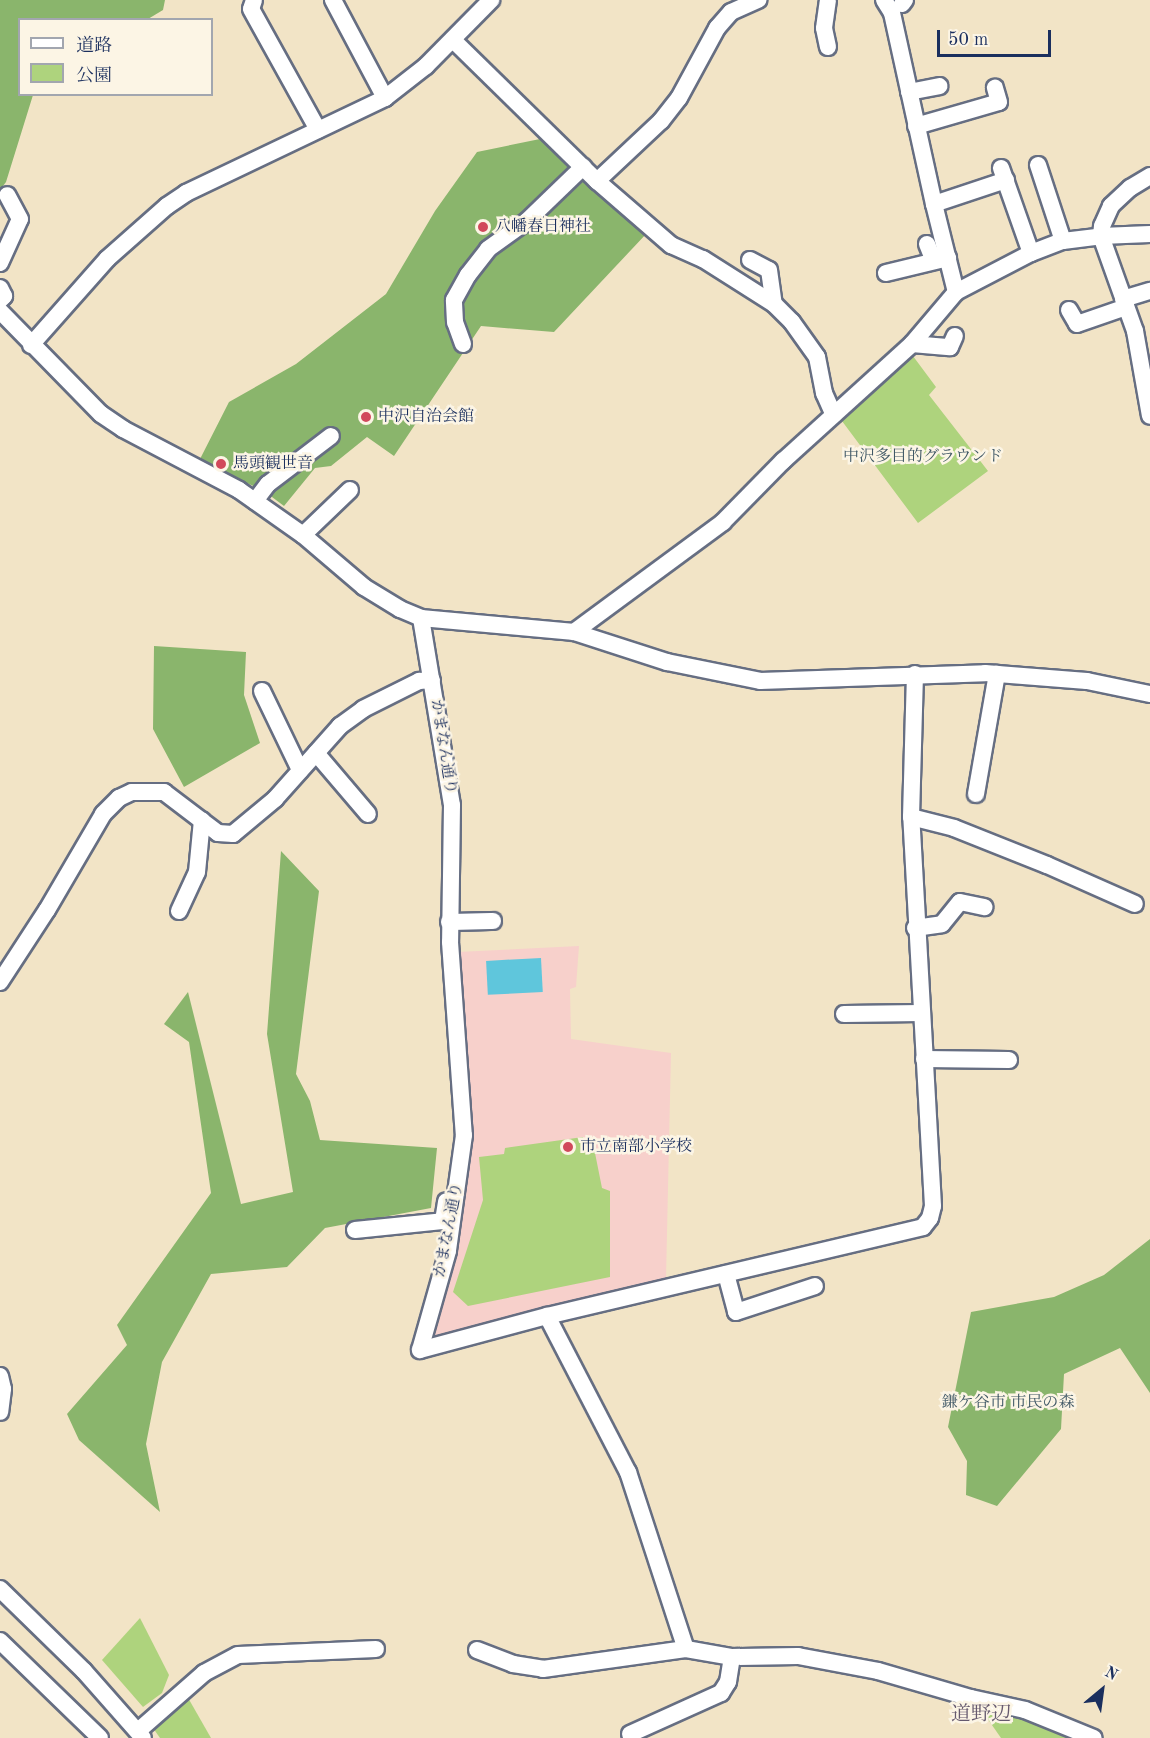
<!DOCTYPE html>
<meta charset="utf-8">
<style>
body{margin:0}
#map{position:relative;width:1150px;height:1738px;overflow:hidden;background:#f2e4c6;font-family:"Old Standard TT","Noto Serif JP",serif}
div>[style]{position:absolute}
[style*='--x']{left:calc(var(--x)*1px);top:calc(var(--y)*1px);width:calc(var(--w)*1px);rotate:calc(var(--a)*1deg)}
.built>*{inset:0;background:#f7d0cb}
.green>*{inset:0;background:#aed37d}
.forest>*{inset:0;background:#8ab56c}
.water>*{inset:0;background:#5fc6dc;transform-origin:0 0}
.roads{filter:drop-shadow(2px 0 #666e82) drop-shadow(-2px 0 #666e82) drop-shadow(0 2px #666e82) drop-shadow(0 -2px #666e82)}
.minor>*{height:16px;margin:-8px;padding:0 8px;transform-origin:8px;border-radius:8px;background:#fff}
.dots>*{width:16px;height:16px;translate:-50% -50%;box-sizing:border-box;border:3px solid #fcf5e5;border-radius:50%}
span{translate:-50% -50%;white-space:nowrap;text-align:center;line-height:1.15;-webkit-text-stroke:5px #fcf5e5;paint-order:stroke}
.poi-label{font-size:16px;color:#1b2f5e}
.left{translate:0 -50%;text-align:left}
.park-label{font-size:16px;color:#405866}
.street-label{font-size:16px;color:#1b2f5e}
.quarter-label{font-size:20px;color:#65596e}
.legend{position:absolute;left:18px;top:18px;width:195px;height:78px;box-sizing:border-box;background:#fcf5e5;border:2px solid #a2a6af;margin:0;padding:8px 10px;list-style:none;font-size:18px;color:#1b2f5e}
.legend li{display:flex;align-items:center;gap:12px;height:30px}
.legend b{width:30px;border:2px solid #a2a6af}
.north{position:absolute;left:1072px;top:1660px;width:60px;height:60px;-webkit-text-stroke:4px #fcf5e5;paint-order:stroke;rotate:29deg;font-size:16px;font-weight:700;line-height:24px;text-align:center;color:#1b2f5e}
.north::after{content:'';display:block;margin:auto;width:21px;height:27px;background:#1b2f5e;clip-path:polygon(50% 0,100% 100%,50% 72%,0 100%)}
.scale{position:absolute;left:937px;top:30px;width:114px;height:27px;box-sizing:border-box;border:3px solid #1b2f5e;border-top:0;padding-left:8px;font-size:18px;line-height:21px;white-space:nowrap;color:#1b2f5e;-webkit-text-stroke:4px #fcf5e5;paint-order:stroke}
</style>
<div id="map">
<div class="built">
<div style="clip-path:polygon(579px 946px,576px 987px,570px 989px,571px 1039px,671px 1053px,666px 1279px,432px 1337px,465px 1199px,470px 1094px,457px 952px)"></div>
</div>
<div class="green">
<div style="clip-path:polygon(910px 352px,936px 387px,929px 395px,988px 471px,918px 523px,839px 417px)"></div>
<div style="clip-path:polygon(583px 1137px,584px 1147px,594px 1148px,602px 1188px,610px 1191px,610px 1277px,468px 1306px,453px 1292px,483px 1200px,479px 1157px,504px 1154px,505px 1148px)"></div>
<div style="clip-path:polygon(140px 1618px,169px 1675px,162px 1693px,143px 1707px,102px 1660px)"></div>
<div style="clip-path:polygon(187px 1696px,211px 1738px,160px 1738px,153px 1728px)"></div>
<div style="clip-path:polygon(978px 1705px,1026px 1714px,1088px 1738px,1001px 1738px)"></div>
</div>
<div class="forest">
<div style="clip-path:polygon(0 0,165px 0,163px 10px,148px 19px,20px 20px,20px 94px,33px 95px,6px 182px,0 190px)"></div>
<div style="clip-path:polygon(540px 139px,647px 233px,554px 332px,481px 326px,394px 456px,367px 437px,331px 466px,315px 468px,284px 506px,264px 491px,199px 461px,229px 402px,296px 364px,386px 294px,435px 211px,477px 152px)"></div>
<div style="clip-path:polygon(154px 646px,246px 652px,244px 695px,260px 743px,184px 787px,153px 729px)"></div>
<div style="clip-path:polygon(281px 851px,319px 891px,296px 1074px,310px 1101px,320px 1140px,437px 1148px,431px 1208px,325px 1228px,287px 1267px,211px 1274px,162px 1362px,146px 1444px,160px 1512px,79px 1440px,67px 1414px,127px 1345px,117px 1325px,211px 1193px,189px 1042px,164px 1024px,188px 992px,241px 1204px,293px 1192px,267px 1034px)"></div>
<div style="clip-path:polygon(1150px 1239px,1150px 1393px,1120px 1348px,1064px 1374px,1061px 1429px,997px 1506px,966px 1495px,967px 1461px,948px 1427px,971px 1312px,1054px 1297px,1104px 1275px)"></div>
</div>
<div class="water">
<div style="left:541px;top:958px;width:34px;height:55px;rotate:87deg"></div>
</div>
<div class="roads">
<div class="minor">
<div style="--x:254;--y:0;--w:9;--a:108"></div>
<div style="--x:251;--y:9;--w:138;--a:61"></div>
<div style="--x:333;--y:0;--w:111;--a:62"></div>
<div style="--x:884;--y:0;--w:15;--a:58"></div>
<div style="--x:892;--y:13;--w:196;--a:77.6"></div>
<div style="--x:934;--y:204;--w:91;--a:76"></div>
<div style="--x:902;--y:4;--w:5;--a:-53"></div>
<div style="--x:453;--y:40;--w:202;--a:44.4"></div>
<div style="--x:597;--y:181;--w:98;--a:40.9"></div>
<div style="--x:671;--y:245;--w:35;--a:24"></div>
<div style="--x:703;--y:259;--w:84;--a:32.4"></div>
<div style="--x:774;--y:304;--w:25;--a:45"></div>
<div style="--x:792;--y:322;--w:43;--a:54.5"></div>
<div style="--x:817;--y:357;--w:37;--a:79"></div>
<div style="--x:824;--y:393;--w:24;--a:66"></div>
<div style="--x:828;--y:47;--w:19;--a:-102"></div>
<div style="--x:824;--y:28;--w:28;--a:-82"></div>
<div style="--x:909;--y:92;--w:31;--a:-11"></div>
<div style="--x:916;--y:126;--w:86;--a:-16.1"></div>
<div style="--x:999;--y:102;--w:15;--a:-106"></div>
<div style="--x:1038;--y:165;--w:80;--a:71.8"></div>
<div style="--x:1001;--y:168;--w:90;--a:70.6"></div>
<div style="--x:1150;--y:176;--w:23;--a:149"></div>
<div style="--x:1130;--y:188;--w:26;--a:137"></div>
<div style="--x:1111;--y:206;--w:22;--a:114"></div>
<div style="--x:1102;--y:226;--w:10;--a:96"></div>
<div style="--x:1101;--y:236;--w:101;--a:70.3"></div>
<div style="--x:1135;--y:331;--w:86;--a:80"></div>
<div style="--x:597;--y:181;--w:88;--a:-43.2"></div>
<div style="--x:661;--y:121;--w:29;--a:-52"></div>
<div style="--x:679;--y:98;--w:80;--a:-61.5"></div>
<div style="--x:717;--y:28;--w:21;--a:-49"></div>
<div style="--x:731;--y:12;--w:30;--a:-24"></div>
<div style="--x:934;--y:204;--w:76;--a:-18.4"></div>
<div style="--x:927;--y:244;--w:18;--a:68"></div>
<div style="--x:750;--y:260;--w:21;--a:28"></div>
<div style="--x:769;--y:270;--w:34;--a:82"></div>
<div style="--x:0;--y:263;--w:48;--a:-65.6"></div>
<div style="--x:20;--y:219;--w:27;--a:-118"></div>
<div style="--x:886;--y:273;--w:64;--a:-13.6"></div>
<div style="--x:0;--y:288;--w:9;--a:63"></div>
<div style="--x:4;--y:296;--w:6;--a:135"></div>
<div style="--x:1123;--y:299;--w:28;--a:-17"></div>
<div style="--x:1069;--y:310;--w:16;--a:60"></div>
<div style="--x:1077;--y:324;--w:52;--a:-19.1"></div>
<div style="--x:0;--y:311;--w:144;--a:45.6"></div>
<div style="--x:101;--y:414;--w:27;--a:34"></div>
<div style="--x:123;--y:429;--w:131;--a:27.7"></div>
<div style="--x:239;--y:490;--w:78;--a:35.1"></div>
<div style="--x:303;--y:535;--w:80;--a:40.4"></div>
<div style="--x:364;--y:587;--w:42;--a:31.4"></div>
<div style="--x:400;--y:609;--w:23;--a:23"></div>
<div style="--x:421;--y:618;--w:154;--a:5.2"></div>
<div style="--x:574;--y:632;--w:98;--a:17.9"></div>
<div style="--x:667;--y:662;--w:95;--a:11.5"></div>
<div style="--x:760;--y:681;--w:225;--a:-2"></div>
<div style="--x:985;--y:673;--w:102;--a:4.5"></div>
<div style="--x:1087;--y:681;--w:64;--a:11.7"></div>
<div style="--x:463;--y:344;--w:23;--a:-110"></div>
<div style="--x:455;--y:322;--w:22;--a:-93"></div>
<div style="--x:454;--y:300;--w:29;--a:-61"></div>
<div style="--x:468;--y:275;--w:33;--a:-52"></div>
<div style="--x:488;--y:249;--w:48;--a:-35.7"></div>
<div style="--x:527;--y:221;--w:78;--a:-44"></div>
<div style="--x:912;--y:344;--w:38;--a:5"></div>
<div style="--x:950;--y:347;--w:12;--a:-66"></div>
<div style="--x:31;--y:345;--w:115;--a:-48.5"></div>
<div style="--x:107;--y:259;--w:80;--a:-41.5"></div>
<div style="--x:167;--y:206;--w:23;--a:-34"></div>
<div style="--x:186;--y:193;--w:221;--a:-25.5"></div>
<div style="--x:385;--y:98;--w:52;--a:-38"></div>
<div style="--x:426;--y:66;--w:93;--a:-45.4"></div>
<div style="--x:255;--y:501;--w:21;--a:-53"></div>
<div style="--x:268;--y:484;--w:79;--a:-37.3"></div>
<div style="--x:303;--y:535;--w:65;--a:-43.8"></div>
<div style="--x:421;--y:618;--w:190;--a:80.6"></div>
<div style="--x:452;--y:805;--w:137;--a:90.8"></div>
<div style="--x:450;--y:942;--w:194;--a:85.9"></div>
<div style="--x:464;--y:1135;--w:117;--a:97.9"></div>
<div style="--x:448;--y:1251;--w:103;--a:105.8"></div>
<div style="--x:420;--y:1350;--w:131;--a:-15"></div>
<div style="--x:547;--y:1316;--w:386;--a:-13.3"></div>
<div style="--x:923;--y:1227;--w:11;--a:-52"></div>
<div style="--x:930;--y:1218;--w:12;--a:-76"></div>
<div style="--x:933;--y:1206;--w:390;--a:-93.2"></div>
<div style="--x:911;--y:817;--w:143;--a:-88.4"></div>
<div style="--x:574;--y:632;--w:185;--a:-36.4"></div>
<div style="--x:723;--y:522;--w:86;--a:-45.5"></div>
<div style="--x:783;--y:461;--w:174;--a:-42.2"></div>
<div style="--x:912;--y:344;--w:68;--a:-49.8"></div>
<div style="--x:956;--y:292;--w:85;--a:-27.5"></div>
<div style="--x:1031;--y:253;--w:34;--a:-21"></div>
<div style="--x:1063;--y:241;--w:38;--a:-7"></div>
<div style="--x:1101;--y:236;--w:49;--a:-2.3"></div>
<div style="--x:262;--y:691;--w:88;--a:64.3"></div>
<div style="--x:316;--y:753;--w:80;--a:49.6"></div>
<div style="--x:976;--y:794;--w:122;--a:-80.1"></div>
<div style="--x:911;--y:817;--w:44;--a:14.3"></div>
<div style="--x:954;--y:828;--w:100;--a:21.7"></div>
<div style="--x:1047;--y:865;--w:96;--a:23.9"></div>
<div style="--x:179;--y:911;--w:43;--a:-65.2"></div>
<div style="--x:197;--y:872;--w:52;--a:-84.5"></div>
<div style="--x:449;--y:922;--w:44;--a:-1.3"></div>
<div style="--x:915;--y:928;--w:27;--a:-8"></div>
<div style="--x:942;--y:924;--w:28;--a:-51"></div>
<div style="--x:960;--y:902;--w:25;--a:12"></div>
<div style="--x:0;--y:982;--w:86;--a:-56.9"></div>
<div style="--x:47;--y:910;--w:111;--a:-59.7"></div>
<div style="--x:103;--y:814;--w:23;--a:-45"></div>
<div style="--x:119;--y:798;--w:14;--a:-25"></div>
<div style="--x:132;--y:792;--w:32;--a:0"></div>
<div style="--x:164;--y:792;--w:68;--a:37.2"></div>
<div style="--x:218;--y:833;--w:15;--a:4"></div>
<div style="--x:233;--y:834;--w:55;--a:-39.8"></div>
<div style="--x:275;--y:799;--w:98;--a:-48.3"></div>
<div style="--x:340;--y:726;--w:29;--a:-36"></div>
<div style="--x:363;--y:709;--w:63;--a:-26.6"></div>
<div style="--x:419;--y:681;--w:13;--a:-4"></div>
<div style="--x:844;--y:1014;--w:77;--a:-0.7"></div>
<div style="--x:924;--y:1059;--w:85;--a:0.7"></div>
<div style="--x:355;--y:1230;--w:88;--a:-5.8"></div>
<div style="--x:443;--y:1221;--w:20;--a:-81"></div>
<div style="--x:726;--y:1274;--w:39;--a:75"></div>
<div style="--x:736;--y:1312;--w:83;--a:-18.2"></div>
<div style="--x:547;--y:1316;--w:176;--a:62.6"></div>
<div style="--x:628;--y:1472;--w:186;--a:71.9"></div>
<div style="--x:0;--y:1376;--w:13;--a:77"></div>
<div style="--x:3;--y:1389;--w:23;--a:97"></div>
<div style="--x:0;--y:1589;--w:117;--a:44.3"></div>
<div style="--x:84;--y:1671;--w:89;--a:48.6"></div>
<div style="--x:0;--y:1641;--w:139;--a:44.1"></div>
<div style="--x:477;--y:1650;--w:39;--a:21"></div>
<div style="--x:513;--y:1664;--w:30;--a:9"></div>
<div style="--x:543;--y:1669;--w:144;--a:-8"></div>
<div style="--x:686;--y:1649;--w:47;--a:9.9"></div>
<div style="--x:732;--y:1657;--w:66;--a:-0.9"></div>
<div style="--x:798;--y:1656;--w:81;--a:10.6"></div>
<div style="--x:878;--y:1671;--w:97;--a:16.2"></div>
<div style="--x:971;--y:1698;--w:55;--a:12.5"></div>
<div style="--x:1025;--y:1710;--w:74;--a:22.1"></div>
<div style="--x:138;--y:1731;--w:88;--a:-41.3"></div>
<div style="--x:204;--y:1673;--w:38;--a:-28"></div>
<div style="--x:238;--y:1655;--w:138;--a:-2.5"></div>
<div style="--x:630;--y:1734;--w:100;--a:-24.3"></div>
<div style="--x:721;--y:1693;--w:13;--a:-58"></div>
<div style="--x:728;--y:1682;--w:25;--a:-81"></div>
</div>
</div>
<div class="dots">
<div style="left:483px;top:227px;background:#d1495b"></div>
<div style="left:366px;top:417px;background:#d1495b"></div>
<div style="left:221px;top:464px;background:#d1495b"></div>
<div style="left:568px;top:1147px;background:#d1495b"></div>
</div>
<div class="poi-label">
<span class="left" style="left:495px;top:227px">八幡春日神社</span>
<span class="left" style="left:378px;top:417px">中沢自治会館</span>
<span class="left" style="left:233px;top:464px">馬頭観世音</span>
<span class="left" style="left:580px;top:1147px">市立南部小学校</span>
</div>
<div class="park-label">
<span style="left:923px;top:457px">中沢多目的グラウンド</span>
<span style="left:1008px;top:1403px">鎌ケ谷市 市民の森</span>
</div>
<div class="street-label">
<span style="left:443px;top:747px;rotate:81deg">かまなん通り</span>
<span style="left:449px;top:1230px;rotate:-79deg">かまなん通り</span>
</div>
<div class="quarter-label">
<span style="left:981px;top:1715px">道野辺</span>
</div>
<ul class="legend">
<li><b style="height:8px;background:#fff"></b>道路</li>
<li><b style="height:16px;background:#aed37d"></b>公園</li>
</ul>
<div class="north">N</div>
<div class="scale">50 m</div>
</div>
